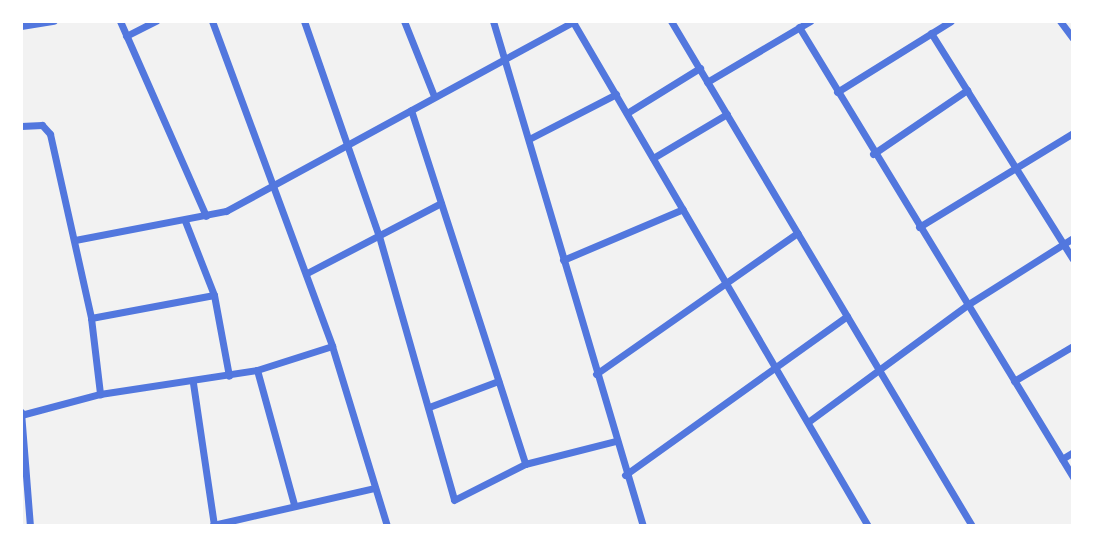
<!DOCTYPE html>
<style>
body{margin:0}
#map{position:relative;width:1094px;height:547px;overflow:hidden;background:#f2f2f2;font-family:"Work Sans",sans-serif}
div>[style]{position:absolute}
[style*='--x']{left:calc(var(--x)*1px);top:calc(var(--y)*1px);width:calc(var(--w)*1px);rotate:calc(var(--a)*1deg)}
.minor>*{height:7px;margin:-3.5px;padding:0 3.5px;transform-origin:3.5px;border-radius:3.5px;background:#5277de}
span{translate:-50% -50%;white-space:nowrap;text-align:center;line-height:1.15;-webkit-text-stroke:5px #fff;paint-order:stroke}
.frame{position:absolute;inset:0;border:23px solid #fff;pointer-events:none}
</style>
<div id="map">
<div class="minor">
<div style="--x:120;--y:21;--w:213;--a:66.2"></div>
<div style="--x:212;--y:21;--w:346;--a:69.7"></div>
<div style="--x:304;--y:21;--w:228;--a:70.8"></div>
<div style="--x:379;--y:236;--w:274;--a:74.1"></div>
<div style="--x:454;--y:500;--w:80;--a:-26.9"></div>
<div style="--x:525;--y:464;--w:93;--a:-14.3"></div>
<div style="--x:404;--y:21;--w:81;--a:68.2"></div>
<div style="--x:493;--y:21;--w:527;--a:73.46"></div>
<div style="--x:671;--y:21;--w:588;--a:59.2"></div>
<div style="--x:1060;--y:21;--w:21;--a:53"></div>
<div style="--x:573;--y:22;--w:584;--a:59.66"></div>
<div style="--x:21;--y:26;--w:33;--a:-9"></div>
<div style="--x:799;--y:27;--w:527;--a:58.66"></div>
<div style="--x:931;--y:33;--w:267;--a:57.9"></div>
<div style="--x:126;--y:36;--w:34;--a:-27"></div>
<div style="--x:707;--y:82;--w:120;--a:-30.6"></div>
<div style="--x:837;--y:92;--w:134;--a:-31.9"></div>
<div style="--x:411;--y:110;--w:372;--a:72.1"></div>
<div style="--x:627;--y:113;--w:86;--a:-31.7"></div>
<div style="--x:21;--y:126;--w:21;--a:-3"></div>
<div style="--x:42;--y:125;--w:12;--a:48"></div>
<div style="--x:50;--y:134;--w:189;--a:77.4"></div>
<div style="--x:91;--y:318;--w:77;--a:83.2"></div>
<div style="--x:529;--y:139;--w:98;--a:-27.3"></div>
<div style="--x:873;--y:154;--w:114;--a:-34.2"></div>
<div style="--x:653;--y:158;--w:86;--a:-30.7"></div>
<div style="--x:185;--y:221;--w:79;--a:68.6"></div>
<div style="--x:214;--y:295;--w:82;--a:79.5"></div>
<div style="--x:919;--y:227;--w:180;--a:-31.4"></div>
<div style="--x:75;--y:240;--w:154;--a:-10.9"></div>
<div style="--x:226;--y:211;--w:397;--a:-28.6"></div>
<div style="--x:563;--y:260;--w:130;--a:-23"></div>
<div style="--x:307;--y:273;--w:151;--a:-27.6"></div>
<div style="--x:91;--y:318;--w:125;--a:-10.6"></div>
<div style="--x:257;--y:370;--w:139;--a:74.6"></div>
<div style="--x:596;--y:374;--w:246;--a:-35"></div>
<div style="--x:1014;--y:381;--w:69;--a:-30.7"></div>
<div style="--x:193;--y:383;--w:145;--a:81.6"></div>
<div style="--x:429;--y:407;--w:74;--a:-20.6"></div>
<div style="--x:21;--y:412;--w:114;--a:85.5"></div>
<div style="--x:21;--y:415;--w:82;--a:-14.9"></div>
<div style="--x:100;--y:394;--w:159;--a:-8.7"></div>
<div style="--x:257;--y:370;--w:79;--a:-17.7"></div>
<div style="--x:332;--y:346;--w:188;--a:73"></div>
<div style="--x:808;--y:422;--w:197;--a:-36.3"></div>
<div style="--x:967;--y:305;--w:125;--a:-32.3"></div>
<div style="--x:1062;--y:459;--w:13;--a:-32"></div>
<div style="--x:625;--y:475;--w:273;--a:-35.6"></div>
<div style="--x:213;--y:525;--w:165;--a:-12.9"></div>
</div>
<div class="frame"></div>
</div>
